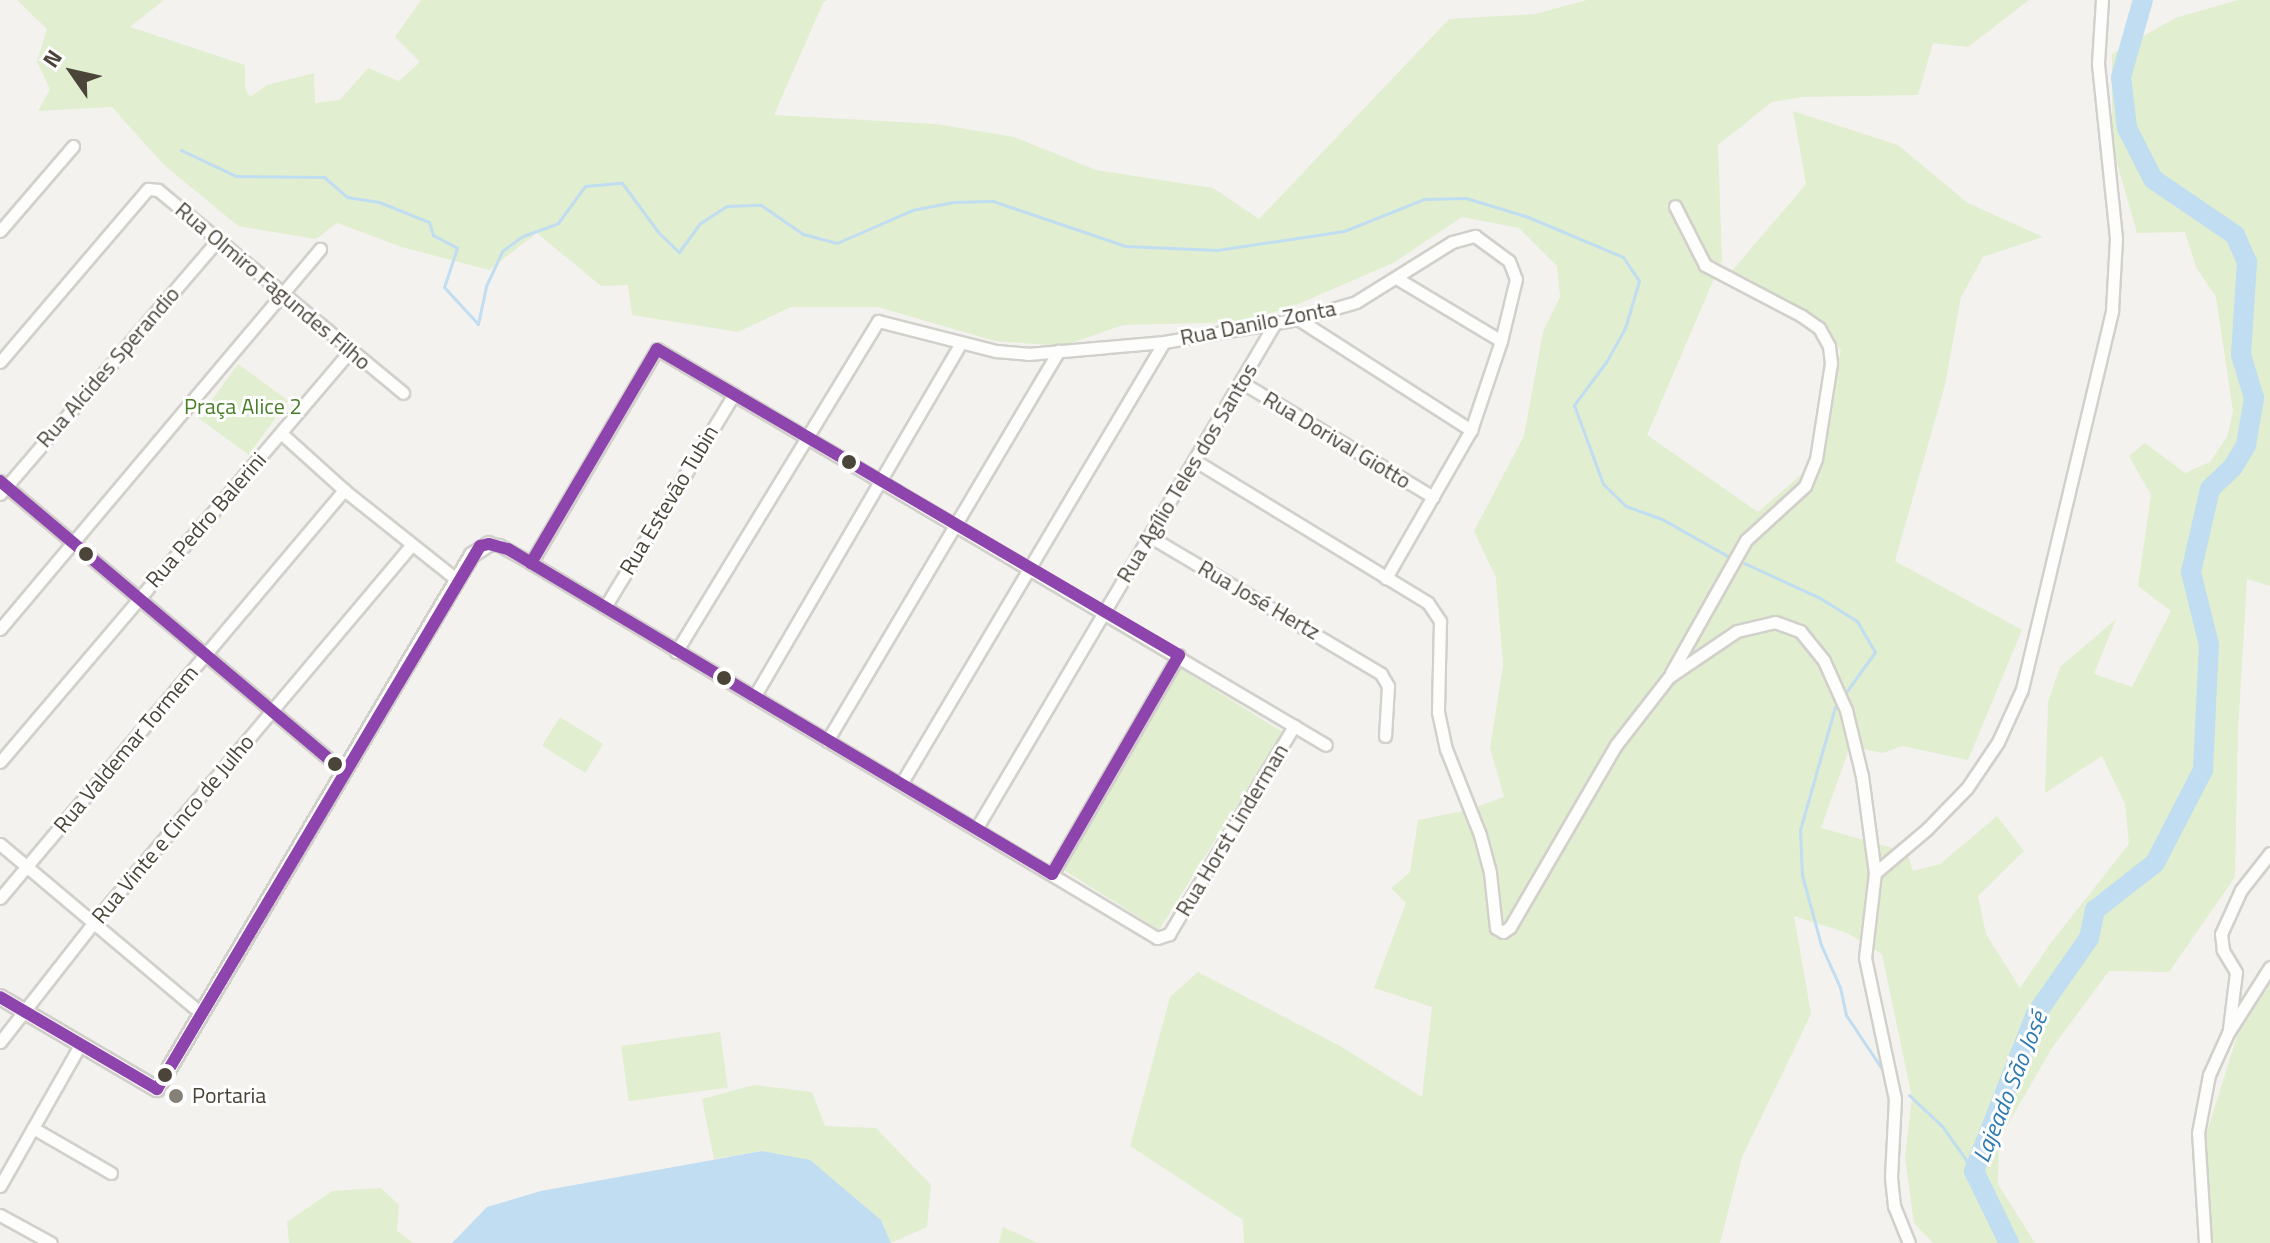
<!DOCTYPE html>
<meta charset="utf-8">
<style>
body{margin:0}
#map{position:relative;width:2270px;height:1243px;overflow:hidden;background:#f4f2ee;font-family:"Titillium Web",sans-serif}
div>[style]{position:absolute}
[style*='--x']{left:calc(var(--x)*1px);top:calc(var(--y)*1px);width:calc(var(--w)*1px);rotate:calc(var(--a)*1deg)}
.green>*{inset:0;background:#e1eecf;transform-origin:0 0}
.water>*{inset:0;background:#c0ddf1}
.stream>*{height:3px;margin:-1.5px;padding:0 1.5px;transform-origin:1.5px;border-radius:1.5px;background:#c0ddf1}
.river>*{height:20px;margin:-10px;padding:0 10px;transform-origin:10px;border-radius:10px;background:#c0ddf1}
.roads{filter:drop-shadow(2px 0 #d2d0cb) drop-shadow(-2px 0 #d2d0cb) drop-shadow(0 2px #d2d0cb) drop-shadow(0 -2px #d2d0cb)}
.minor>*{height:11px;margin:-5.5px;padding:0 5.5px;transform-origin:5.5px;border-radius:5.5px;background:#fdfdfc}
.tertiary>*{height:14px;margin:-7px;padding:0 7px;transform-origin:7px;border-radius:7px;background:#fdfdfc}
.bus-1>*{height:12px;margin:-6px;padding:0 6px;transform-origin:6px;border-radius:6px;background:#8e44ad}
.dots>*{width:22px;height:22px;translate:-50% -50%;box-sizing:border-box;border:4px solid #fff;border-radius:50%}
span{translate:-50% -50%;white-space:nowrap;text-align:center;line-height:1.15;-webkit-text-stroke:6px #fff;paint-order:stroke}
.street-label{font-size:22px;color:#4b4439}
.park-label{font-size:22px;color:#4a7f2a}
.poi-label{font-size:22px;color:#4b4439}
.left{translate:0 -50%;text-align:left}
.water-label{font-size:24px;color:#2e7ab2;font-style:italic}
.north{position:absolute;left:32px;top:32px;width:80px;height:80px;-webkit-text-stroke:6px #fff;paint-order:stroke;rotate:304deg;font-size:22px;font-weight:700;line-height:32px;text-align:center;color:#4b4439}
.north::after{content:'';display:block;margin:auto;width:28px;height:36px;background:#4b4439;clip-path:polygon(50% 0,100% 100%,50% 72%,0 100%)}
</style>
<div id="map">
<div class="green">
<div style="clip-path:polygon(17px 0,164px 0,130px 27px,245px 65px,245px 88px,250px 97px,267px 85px,314px 73px,315px 103px,340px 100px,368px 68px,399px 81px,420px 62px,395px 37px,421px 0,827px 0,823px 3px,774px 115px,936px 124px,1014px 137px,1096px 170px,1213px 188px,1259px 219px,1449px 19px,1535px 14px,1587px 0,2029px 0,1968px 47px,1933px 43px,1918px 95px,1802px 97px,1772px 102px,1718px 145px,1722px 260px,1647px 435px,1758px 512px,1818px 460px,1841px 350px,1812px 324px,1767px 306px,1726px 278px,1806px 184px,1793px 111px,1898px 145px,1968px 203px,2043px 237px,1983px 257px,1961px 297px,1945px 385px,1895px 561px,2022px 630px,1968px 760px,1902px 746px,1883px 753px,1850px 746px,1821px 828px,1907px 852px,1913px 871px,1940px 864px,1997px 816px,2024px 851px,1978px 896px,1986px 934px,2020px 988px,2050px 944px,2129px 844px,2125px 804px,2102px 756px,2045px 793px,2048px 702px,2060px 667px,2116px 619px,2094px 674px,2132px 687px,2171px 611px,2138px 586px,2151px 495px,2129px 456px,2145px 443px,2185px 473px,2210px 462px,2227px 437px,2233px 411px,2216px 297px,2196px 267px,2185px 232px,2137px 233px,2112px 145px,2112px 54px,2175px 18px,2238px 0,2270px 0,2270px 586px,2247px 579px,2238px 731px,2235px 877px,2169px 972px,2109px 971px,2052px 1048px,1999px 1139px,1998px 1184px,2035px 1243px,1933px 1243px,1914px 1223px,1905px 1157px,1912px 1098px,1882px 954px,1847px 933px,1794px 916px,1811px 1014px,1742px 1157px,1720px 1243px,1244px 1243px,1243px 1220px,1130px 1146px,1170px 997px,1198px 972px,1340px 1046px,1422px 1097px,1432px 1007px,1374px 988px,1406px 903px,1391px 888px,1410px 872px,1418px 820px,1468px 810px,1504px 797px,1490px 748px,1503px 666px,1496px 578px,1474px 531px,1524px 436px,1543px 332px,1560px 297px,1557px 266px,1519px 228px,1462px 217px,1393px 263px,1289px 308px,1239px 322px,1123px 325px,1063px 346px,995px 341px,878px 307px,791px 307px,738px 332px,632px 315px,628px 285px,601px 286px,537px 233px,489px 270px,402px 247px,337px 223px,316px 239px,238px 226px,163px 164px,112px 107px,38px 111px,50px 89px,37px 62px,47px 29px)"></div>
<div style="left:238px;top:364px;width:62px;height:67px;rotate:36deg"></div>
<div style="left:1180px;top:668px;width:121px;height:233px;rotate:32deg"></div>
<div style="left:560px;top:717px;width:51px;height:34px;rotate:32deg"></div>
<div style="clip-path:polygon(2270px 984px,2270px 1243px,2212px 1243px,2205px 1138px,2238px 1033px)"></div>
<div style="left:720px;top:1032px;width:56px;height:100px;rotate:82deg"></div>
<div style="clip-path:polygon(754px 1085px,812px 1092px,825px 1126px,876px 1128px,931px 1185px,927px 1227px,891px 1243px,881px 1220px,762px 1151px,714px 1159px,702px 1099px)"></div>
<div style="clip-path:polygon(381px 1188px,399px 1205px,397px 1231px,413px 1243px,289px 1243px,287px 1222px,332px 1191px)"></div>
<div style="clip-path:polygon(1003px 1227px,1038px 1243px,999px 1243px)"></div>
</div>
<div class="water">
<div style="clip-path:polygon(762px 1151px,810px 1160px,881px 1220px,891px 1243px,452px 1243px,487px 1207px,541px 1191px)"></div>
</div>
<div class="stream">
<div style="--x:181;--y:150;--w:61;--a:25.3"></div>
<div style="--x:236;--y:176;--w:88;--a:0.7"></div>
<div style="--x:324;--y:177;--w:30;--a:41"></div>
<div style="--x:347;--y:197;--w:32;--a:9"></div>
<div style="--x:379;--y:202;--w:54;--a:21.8"></div>
<div style="--x:429;--y:222;--w:14;--a:73"></div>
<div style="--x:433;--y:235;--w:27;--a:28"></div>
<div style="--x:457;--y:248;--w:41;--a:108.4"></div>
<div style="--x:444;--y:287;--w:50;--a:47.4"></div>
<div style="--x:478;--y:324;--w:39;--a:-78"></div>
<div style="--x:486;--y:286;--w:38;--a:-65"></div>
<div style="--x:502;--y:251;--w:26;--a:-36"></div>
<div style="--x:523;--y:236;--w:37;--a:-20"></div>
<div style="--x:558;--y:223;--w:46;--a:-53.9"></div>
<div style="--x:585;--y:186;--w:37;--a:-5"></div>
<div style="--x:622;--y:183;--w:62;--a:53.5"></div>
<div style="--x:659;--y:233;--w:28;--a:44"></div>
<div style="--x:679;--y:252;--w:34;--a:-54"></div>
<div style="--x:699;--y:224;--w:33;--a:-33"></div>
<div style="--x:727;--y:206;--w:34;--a:-2"></div>
<div style="--x:761;--y:205;--w:51;--a:34.6"></div>
<div style="--x:803;--y:234;--w:35;--a:15"></div>
<div style="--x:837;--y:243;--w:82;--a:-23.7"></div>
<div style="--x:912;--y:210;--w:42;--a:-11"></div>
<div style="--x:953;--y:202;--w:40;--a:-1.4"></div>
<div style="--x:993;--y:201;--w:139;--a:18.8"></div>
<div style="--x:1125;--y:246;--w:92;--a:2.5"></div>
<div style="--x:1217;--y:250;--w:128;--a:-8.5"></div>
<div style="--x:1344;--y:231;--w:86;--a:-21.8"></div>
<div style="--x:1424;--y:199;--w:42;--a:-1.4"></div>
<div style="--x:1466;--y:198;--w:65;--a:17"></div>
<div style="--x:1528;--y:217;--w:103;--a:22.8"></div>
<div style="--x:1623;--y:257;--w:29;--a:56"></div>
<div style="--x:1639;--y:281;--w:49;--a:106.6"></div>
<div style="--x:1625;--y:328;--w:39;--a:119"></div>
<div style="--x:1606;--y:362;--w:54;--a:126.7"></div>
<div style="--x:1574;--y:405;--w:84;--a:69.8"></div>
<div style="--x:1603;--y:484;--w:32;--a:44"></div>
<div style="--x:1626;--y:506;--w:38;--a:20"></div>
<div style="--x:1662;--y:519;--w:79;--a:29.5"></div>
<div style="--x:1744;--y:563;--w:84;--a:24.7"></div>
<div style="--x:1820;--y:598;--w:44;--a:31.9"></div>
<div style="--x:1857;--y:621;--w:36;--a:60"></div>
<div style="--x:1875;--y:652;--w:48;--a:125.7"></div>
<div style="--x:1835;--y:707;--w:128;--a:105.9"></div>
<div style="--x:1800;--y:830;--w:45;--a:87.5"></div>
<div style="--x:1802;--y:875;--w:73;--a:74.8"></div>
<div style="--x:1821;--y:945;--w:46;--a:65.7"></div>
<div style="--x:1840;--y:987;--w:29;--a:78"></div>
<div style="--x:1846;--y:1015;--w:72;--a:56.3"></div>
<div style="--x:1909;--y:1095;--w:45;--a:43.2"></div>
<div style="--x:1942;--y:1126;--w:55;--a:54.6"></div>
</div>
<div class="river">
<div style="--x:2009;--y:1243;--w:80;--a:-115.9"></div>
<div style="--x:1974;--y:1171;--w:169;--a:-68.5"></div>
<div style="--x:2036;--y:1014;--w:93;--a:-55.1"></div>
<div style="--x:2089;--y:938;--w:29;--a:-78"></div>
<div style="--x:2095;--y:910;--w:76;--a:-38.1"></div>
<div style="--x:2155;--y:863;--w:105;--a:-62.7"></div>
<div style="--x:2203;--y:770;--w:125;--a:-87.3"></div>
<div style="--x:2209;--y:645;--w:75;--a:-103.9"></div>
<div style="--x:2191;--y:572;--w:85;--a:-77.1"></div>
<div style="--x:2210;--y:489;--w:32;--a:-44"></div>
<div style="--x:2233;--y:467;--w:26;--a:-59"></div>
<div style="--x:2246;--y:445;--w:48;--a:-80.3"></div>
<div style="--x:2254;--y:398;--w:45;--a:-106.8"></div>
<div style="--x:2241;--y:355;--w:93;--a:-86.3"></div>
<div style="--x:2247;--y:262;--w:30;--a:-114"></div>
<div style="--x:2235;--y:235;--w:99;--a:-145.7"></div>
<div style="--x:2153;--y:179;--w:57;--a:-117"></div>
<div style="--x:2127;--y:128;--w:51;--a:-96.7"></div>
<div style="--x:2121;--y:77;--w:80;--a:-74.1"></div>
</div>
<div class="roads">
<div class="minor">
<div style="--x:0;--y:231;--w:112;--a:-49.3"></div>
<div style="--x:1398;--y:279;--w:120;--a:31"></div>
<div style="--x:1298;--y:319;--w:206;--a:32.7"></div>
<div style="--x:0;--y:362;--w:228;--a:-49.5"></div>
<div style="--x:148;--y:189;--w:10;--a:6"></div>
<div style="--x:158;--y:190;--w:318;--a:39.6"></div>
<div style="--x:1241;--y:382;--w:224;--a:30.9"></div>
<div style="--x:281;--y:433;--w:85;--a:42.1"></div>
<div style="--x:344;--y:490;--w:144;--a:38.5"></div>
<div style="--x:1194;--y:460;--w:274;--a:31.4"></div>
<div style="--x:1428;--y:603;--w:22;--a:56"></div>
<div style="--x:1440;--y:621;--w:91;--a:91.3"></div>
<div style="--x:1438;--y:712;--w:38;--a:78"></div>
<div style="--x:1446;--y:749;--w:92;--a:68.4"></div>
<div style="--x:1480;--y:835;--w:39;--a:75"></div>
<div style="--x:1490;--y:873;--w:55;--a:83.8"></div>
<div style="--x:1496;--y:928;--w:8;--a:30"></div>
<div style="--x:1503;--y:932;--w:9;--a:-36"></div>
<div style="--x:1510;--y:927;--w:211;--a:-59.8"></div>
<div style="--x:1616;--y:745;--w:86;--a:-52.1"></div>
<div style="--x:1669;--y:677;--w:82;--a:-34.1"></div>
<div style="--x:1737;--y:631;--w:39;--a:-13"></div>
<div style="--x:1775;--y:622;--w:27;--a:20"></div>
<div style="--x:1800;--y:631;--w:38;--a:51"></div>
<div style="--x:1824;--y:661;--w:54;--a:65.8"></div>
<div style="--x:1846;--y:710;--w:68;--a:76.4"></div>
<div style="--x:1862;--y:776;--w:98;--a:82.4"></div>
<div style="--x:0;--y:481;--w:451;--a:40.2"></div>
<div style="--x:0;--y:494;--w:333;--a:-49.4"></div>
<div style="--x:1149;--y:536;--w:270;--a:30.7"></div>
<div style="--x:1381;--y:674;--w:14;--a:60"></div>
<div style="--x:1388;--y:686;--w:50;--a:93.4"></div>
<div style="--x:489;--y:544;--w:10;--a:6"></div>
<div style="--x:499;--y:545;--w:37;--a:29"></div>
<div style="--x:531;--y:563;--w:730;--a:30.92"></div>
<div style="--x:1157;--y:938;--w:13;--a:-18"></div>
<div style="--x:1169;--y:934;--w:243;--a:-59"></div>
<div style="--x:531;--y:563;--w:248;--a:-59.5"></div>
<div style="--x:657;--y:349;--w:777;--a:30.62"></div>
<div style="--x:605;--y:607;--w:249;--a:-58.8"></div>
<div style="--x:0;--y:629;--w:497;--a:-49.9"></div>
<div style="--x:676;--y:652;--w:388;--a:-58.6"></div>
<div style="--x:878;--y:321;--w:122;--a:14.3"></div>
<div style="--x:996;--y:351;--w:32;--a:5"></div>
<div style="--x:1028;--y:354;--w:137;--a:-5"></div>
<div style="--x:1164;--y:342;--w:136;--a:-9.7"></div>
<div style="--x:1298;--y:319;--w:60;--a:-16.3"></div>
<div style="--x:1356;--y:302;--w:113;--a:-32"></div>
<div style="--x:1452;--y:242;--w:24;--a:-15"></div>
<div style="--x:1475;--y:236;--w:42;--a:36.3"></div>
<div style="--x:1509;--y:261;--w:19;--a:69"></div>
<div style="--x:1516;--y:279;--w:64;--a:103.6"></div>
<div style="--x:1501;--y:341;--w:94;--a:108.6"></div>
<div style="--x:1471;--y:430;--w:171;--a:119.9"></div>
<div style="--x:1671;--y:673;--w:153;--a:-60.6"></div>
<div style="--x:1746;--y:540;--w:80;--a:-42.5"></div>
<div style="--x:1805;--y:486;--w:29;--a:-68"></div>
<div style="--x:1816;--y:459;--w:97;--a:-81.1"></div>
<div style="--x:1831;--y:363;--w:17;--a:-97"></div>
<div style="--x:1829;--y:346;--w:21;--a:-119"></div>
<div style="--x:1819;--y:328;--w:21;--a:-145"></div>
<div style="--x:1802;--y:316;--w:110;--a:-152.3"></div>
<div style="--x:1705;--y:265;--w:66;--a:-117"></div>
<div style="--x:754;--y:697;--w:410;--a:-59.7"></div>
<div style="--x:827;--y:741;--w:454;--a:-59.3"></div>
<div style="--x:0;--y:762;--w:540;--a:-49.58"></div>
<div style="--x:901;--y:784;--w:514;--a:-59.25"></div>
<div style="--x:976;--y:829;--w:588;--a:-59.42"></div>
<div style="--x:0;--y:844;--w:264;--a:40.1"></div>
<div style="--x:1052;--y:874;--w:253;--a:-59.9"></div>
<div style="--x:0;--y:898;--w:534;--a:-49.86"></div>
<div style="--x:2229;--y:1029;--w:57;--a:-83"></div>
<div style="--x:2236;--y:972;--w:26;--a:-121"></div>
<div style="--x:2223;--y:950;--w:16;--a:-97"></div>
<div style="--x:2221;--y:934;--w:48;--a:-65.6"></div>
<div style="--x:2241;--y:890;--w:47;--a:-51.9"></div>
<div style="--x:0;--y:1042;--w:152;--a:-51.9"></div>
<div style="--x:94;--y:922;--w:493;--a:-49.9"></div>
<div style="--x:33;--y:1128;--w:90;--a:30"></div>
<div style="--x:0;--y:1186;--w:160;--a:-60.4"></div>
<div style="--x:0;--y:1215;--w:58;--a:28.8"></div>
<div style="--x:1909;--y:1243;--w:40;--a:-112"></div>
<div style="--x:1894;--y:1206;--w:29;--a:-96"></div>
<div style="--x:1891;--y:1177;--w:78;--a:-87.1"></div>
<div style="--x:1895;--y:1099;--w:144;--a:-102"></div>
<div style="--x:1865;--y:958;--w:86;--a:-83.3"></div>
<div style="--x:1875;--y:873;--w:68;--a:-40.2"></div>
<div style="--x:1927;--y:829;--w:57;--a:-45.7"></div>
<div style="--x:1967;--y:788;--w:55;--a:-56"></div>
<div style="--x:1998;--y:742;--w:58;--a:-65.6"></div>
<div style="--x:2022;--y:689;--w:390;--a:-76.6"></div>
<div style="--x:2112;--y:310;--w:72;--a:-86.8"></div>
<div style="--x:2116;--y:238;--w:176;--a:-95.9"></div>
<div style="--x:2098;--y:63;--w:63;--a:-86.4"></div>
<div style="--x:2205;--y:1243;--w:110;--a:-93.6"></div>
<div style="--x:2198;--y:1133;--w:59;--a:-79.3"></div>
<div style="--x:2209;--y:1075;--w:46;--a:-65.7"></div>
<div style="--x:2228;--y:1033;--w:78;--a:-57.5"></div>
</div>
<div class="tertiary">
<div style="--x:0;--y:997;--w:182;--a:30.4"></div>
<div style="--x:157;--y:1089;--w:620;--a:-59.46"></div>
<div style="--x:472;--y:555;--w:20;--a:-33"></div>
</div>
</div>
<div class="bus-1">
<div style="--x:657;--y:349;--w:605;--a:30.38"></div>
<div style="--x:1179;--y:655;--w:253;--a:120.1"></div>
<div style="--x:1052;--y:874;--w:607;--a:-149.17"></div>
<div style="--x:531;--y:563;--w:248;--a:-59.5"></div>
<div style="--x:0;--y:481;--w:451;--a:40.2"></div>
<div style="--x:0;--y:997;--w:182;--a:30.4"></div>
<div style="--x:157;--y:1089;--w:632;--a:-59.25"></div>
<div style="--x:480;--y:546;--w:9;--a:-13"></div>
<div style="--x:489;--y:544;--w:20;--a:15"></div>
<div style="--x:508;--y:549;--w:27;--a:31"></div>
</div>
<div class="dots">
<div style="left:849px;top:462px;background:#4b4439"></div>
<div style="left:86px;top:554px;background:#4b4439"></div>
<div style="left:724px;top:678px;background:#4b4439"></div>
<div style="left:335px;top:764px;background:#4b4439"></div>
<div style="left:165px;top:1075px;background:#4b4439"></div>
<div style="left:176px;top:1096px;background:#868178"></div>
</div>
<div class="street-label">
<span style="left:273px;top:286px;rotate:40deg">Rua Olmiro Fagundes Filho</span>
<span style="left:1258px;top:323px;rotate:-11deg">Rua Danilo Zonta</span>
<span style="left:108px;top:367px;rotate:-49deg">Rua Alcides Sperandio</span>
<span style="left:1337px;top:440px;rotate:31deg">Rua Dorival Giotto</span>
<span style="left:1187px;top:473px;rotate:-59deg">Rua Agílio Teles dos Santos</span>
<span style="left:669px;top:500px;rotate:-59deg">Rua Estevão Tubin</span>
<span style="left:206px;top:520px;rotate:-49deg">Rua Pedro Balerini</span>
<span style="left:1259px;top:600px;rotate:30deg">Rua José Hertz</span>
<span style="left:126px;top:749px;rotate:-50deg">Rua Valdemar Tormem</span>
<span style="left:173px;top:829px;rotate:-50deg">Rua Vinte e Cinco de Julho</span>
<span style="left:1232px;top:830px;rotate:-59deg">Rua Horst Linderman</span>
</div>
<div class="park-label">
<span style="left:243px;top:407px">Praça Alice 2</span>
</div>
<div class="poi-label">
<span class="left" style="left:192px;top:1096px">Portaria</span>
</div>
<div class="water-label">
<span style="left:2010px;top:1087px;rotate:-68deg">Lajeado São José</span>
</div>
<div class="north">N</div>
</div>
